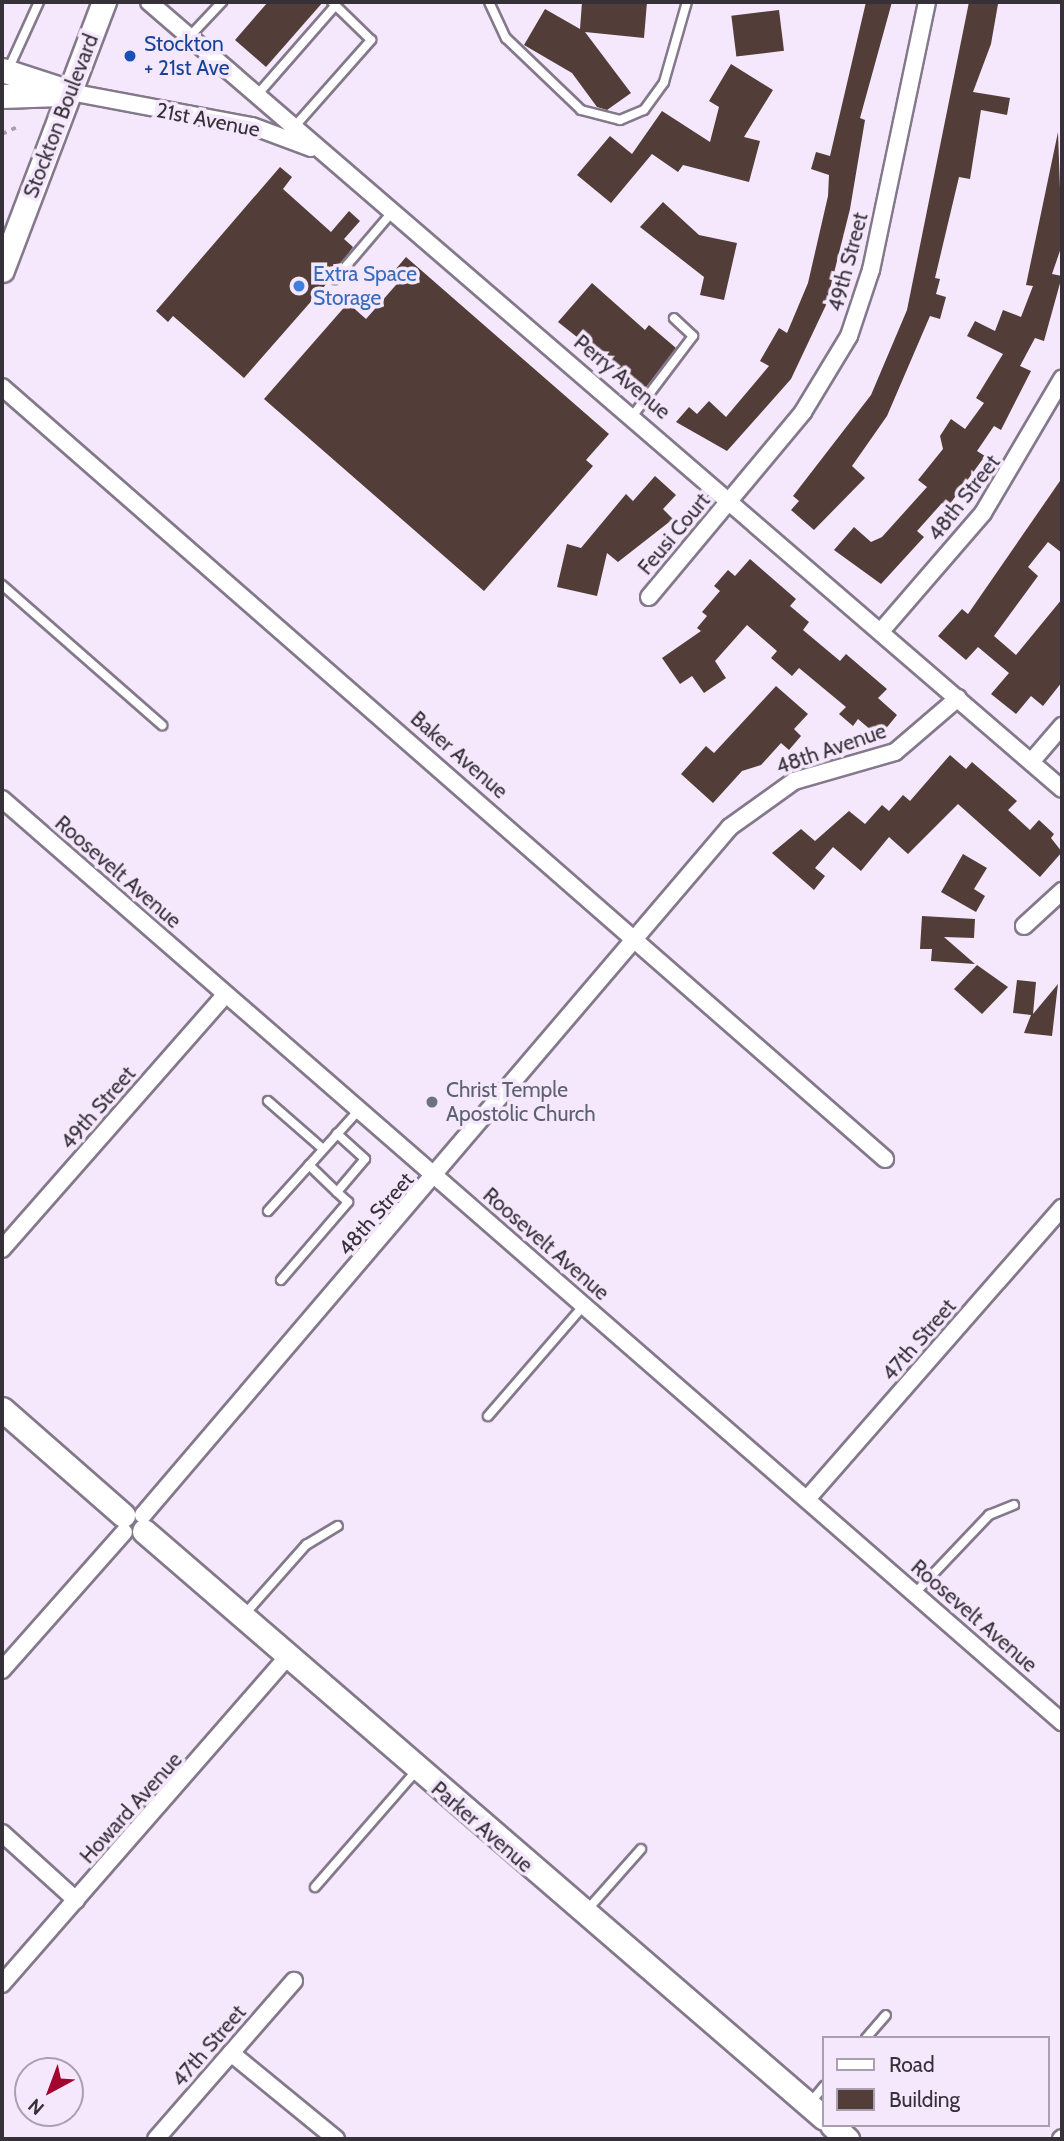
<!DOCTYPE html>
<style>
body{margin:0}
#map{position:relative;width:1064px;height:2141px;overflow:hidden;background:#f5e8fd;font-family:Cabin,sans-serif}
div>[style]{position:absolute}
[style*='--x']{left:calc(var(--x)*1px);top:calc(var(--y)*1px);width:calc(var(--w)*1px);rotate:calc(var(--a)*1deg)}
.building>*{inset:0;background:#523d39;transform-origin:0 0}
.path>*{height:3.5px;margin-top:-1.75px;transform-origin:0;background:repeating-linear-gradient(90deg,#a99faf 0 5px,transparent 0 10px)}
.roads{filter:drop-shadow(2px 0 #84798b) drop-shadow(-2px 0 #84798b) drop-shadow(0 2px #84798b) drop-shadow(0 -2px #84798b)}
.lane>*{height:8px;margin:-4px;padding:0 4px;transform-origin:4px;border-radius:4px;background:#fff}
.street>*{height:16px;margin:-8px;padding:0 8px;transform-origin:8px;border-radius:8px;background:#fff}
.secondary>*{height:23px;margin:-11.5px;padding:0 11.5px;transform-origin:11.5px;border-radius:11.5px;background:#fff}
.dots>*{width:19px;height:19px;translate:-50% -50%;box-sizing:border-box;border:4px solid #f5e8fd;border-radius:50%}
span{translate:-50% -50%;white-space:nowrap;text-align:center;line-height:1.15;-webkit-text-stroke:7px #f5e8fd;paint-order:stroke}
.transit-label{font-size:21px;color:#164399}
.left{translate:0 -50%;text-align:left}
.street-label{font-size:21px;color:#363139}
.shop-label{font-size:21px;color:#366cbe}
.worship-label{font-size:21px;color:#5b616d}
.frame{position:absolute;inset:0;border:4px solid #363139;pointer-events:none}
.legend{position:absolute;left:822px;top:2036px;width:228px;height:91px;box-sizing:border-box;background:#f5e8fd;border:2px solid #a99faf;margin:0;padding:9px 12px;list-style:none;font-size:21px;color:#363139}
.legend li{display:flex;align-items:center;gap:14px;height:35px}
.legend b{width:35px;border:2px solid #a99faf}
.north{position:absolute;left:14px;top:2057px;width:70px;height:70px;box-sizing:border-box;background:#f5e8fd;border:2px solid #a99faf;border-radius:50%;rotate:221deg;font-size:19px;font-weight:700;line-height:28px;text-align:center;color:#363139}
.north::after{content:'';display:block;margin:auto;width:24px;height:32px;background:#a3052e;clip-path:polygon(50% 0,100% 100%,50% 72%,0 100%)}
</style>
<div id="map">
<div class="building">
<div style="clip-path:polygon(268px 2px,323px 2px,266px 67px,235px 40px)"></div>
<div style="clip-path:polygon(582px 2px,647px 2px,644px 38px,585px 32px,631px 93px,607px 110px,597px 107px,572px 73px,524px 45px,545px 9px,580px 29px)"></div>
<div style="clip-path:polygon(866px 2px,892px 2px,860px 118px,865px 120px,850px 209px,826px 305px,791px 379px,727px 451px,676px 422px,689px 407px,697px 414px,709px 401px,726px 417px,769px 366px,760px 361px,779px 328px,787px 333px,808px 283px,828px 196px,829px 175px,811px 169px,816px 152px,830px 156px)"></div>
<div style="clip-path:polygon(969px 2px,998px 4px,991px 44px,973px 92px,1010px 98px,1007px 115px,981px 110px,970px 179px,959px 177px,935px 278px,940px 279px,936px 294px,946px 297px,940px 319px,930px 316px,887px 416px,852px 466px,865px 478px,814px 530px,791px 510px,799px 501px,793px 496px,871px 395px,907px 310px)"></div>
<div style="left:779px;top:10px;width:41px;height:48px;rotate:83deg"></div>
<div style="clip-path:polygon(731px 64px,773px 90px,744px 137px,760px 141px,749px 182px,683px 165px,678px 172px,652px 154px,611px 203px,577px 175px,610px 136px,632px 154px,662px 111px,710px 142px,719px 107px,709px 101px)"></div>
<div style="clip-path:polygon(1058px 132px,1062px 245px,1052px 274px,1062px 276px,1044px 341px,1035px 338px,1020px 366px,1031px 371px,1001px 430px,994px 426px,977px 451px,985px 456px,947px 508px,942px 503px,917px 531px,924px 537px,881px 584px,834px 550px,854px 527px,871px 542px,882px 537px,927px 487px,918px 480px,943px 449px,940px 436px,951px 419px,965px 429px,984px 403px,976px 398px,1003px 354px,967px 336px,975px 321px,995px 331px,1003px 310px,1021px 317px,1033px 286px,1026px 285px)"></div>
<div style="clip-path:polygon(280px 167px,292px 177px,283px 189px,331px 232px,349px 211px,360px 221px,344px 239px,353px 247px,329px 281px,244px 378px,173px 316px,168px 322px,156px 311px)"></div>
<div style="clip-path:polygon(663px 202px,699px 235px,737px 243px,724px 300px,700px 295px,704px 277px,640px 227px)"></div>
<div style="clip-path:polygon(406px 257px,609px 434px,586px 460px,593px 466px,484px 591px,264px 399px,348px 303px,366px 319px,403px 277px,395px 270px)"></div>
<div style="clip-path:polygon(592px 283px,645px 330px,649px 325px,676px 348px,644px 390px,558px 322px)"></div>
<div style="clip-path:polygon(655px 476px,676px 495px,663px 509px,673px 519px,618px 562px,607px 553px,597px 596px,557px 587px,567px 544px,581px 548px,626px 494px,633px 501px)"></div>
<div style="clip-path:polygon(1062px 478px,1062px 553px,1048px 542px,1028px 567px,1038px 576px,994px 636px,1016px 655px,1062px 599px,1062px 682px,1043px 706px,1031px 696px,1016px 714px,991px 694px,1009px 673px,978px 647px,966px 660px,938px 636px,962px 609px,968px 614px)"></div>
<div style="clip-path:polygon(750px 559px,796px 599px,790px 606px,809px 622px,803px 630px,840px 661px,846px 654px,887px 689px,878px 698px,897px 715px,879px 737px,858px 719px,853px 726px,839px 714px,846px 707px,799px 668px,792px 676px,771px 658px,777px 651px,747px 625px,715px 661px,726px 678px,704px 693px,692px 676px,680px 684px,662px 658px,701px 631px,697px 628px,707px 616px,702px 612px,720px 591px,714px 586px,728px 570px,735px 576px)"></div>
<div style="clip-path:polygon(776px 686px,808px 714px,794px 729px,801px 736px,789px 750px,781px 743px,761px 765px,742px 771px,713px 803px,681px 774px,706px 746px,714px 753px)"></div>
<div style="clip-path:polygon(950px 755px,966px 769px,972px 762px,1017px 801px,1008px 810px,1030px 830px,1039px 820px,1054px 834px,1051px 838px,1062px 852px,1040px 877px,958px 804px,908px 854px,889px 837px,861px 871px,833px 847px,815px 868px,825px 876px,814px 890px,772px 853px,801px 829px,815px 841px,849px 811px,865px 824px,882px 805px,889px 811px,903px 795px,910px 801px)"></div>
<div style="clip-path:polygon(963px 854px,987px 868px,974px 889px,985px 896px,976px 912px,941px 892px)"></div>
<div style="clip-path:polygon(922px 916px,975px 919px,974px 938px,944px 937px,975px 964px,931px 961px,932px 949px,920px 949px)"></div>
<div style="clip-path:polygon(977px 965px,1008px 987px,982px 1014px,954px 989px)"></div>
<div style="clip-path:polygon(1017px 980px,1036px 982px,1033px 1014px,1058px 984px,1052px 1036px,1024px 1033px,1031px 1015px,1013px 1013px)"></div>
</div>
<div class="path">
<div style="--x:2;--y:134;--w:19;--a:-25"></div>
</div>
<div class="roads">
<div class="lane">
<div style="--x:489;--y:2;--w:40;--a:65"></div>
<div style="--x:506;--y:38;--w:104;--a:43.8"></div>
<div style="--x:581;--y:110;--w:40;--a:14.4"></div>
<div style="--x:620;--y:120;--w:26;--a:-23"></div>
<div style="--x:644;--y:110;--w:34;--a:-54"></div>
<div style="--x:664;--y:82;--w:83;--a:-74"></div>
<div style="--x:190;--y:36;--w:47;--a:-46.7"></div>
<div style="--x:8;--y:70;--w:75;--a:-65.5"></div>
<div style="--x:258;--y:94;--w:118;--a:-48.8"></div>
<div style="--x:295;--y:126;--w:115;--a:-48.5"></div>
<div style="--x:371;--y:40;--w:54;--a:-135.7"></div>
<div style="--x:335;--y:279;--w:91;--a:-49.5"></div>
<div style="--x:634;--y:414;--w:98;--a:-52.9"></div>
<div style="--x:693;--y:336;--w:26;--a:-137"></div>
<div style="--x:2;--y:585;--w:213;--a:41.2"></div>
<div style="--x:268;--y:1101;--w:73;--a:41.1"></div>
<div style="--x:309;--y:1165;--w:39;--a:44"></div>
<div style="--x:268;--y:1211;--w:136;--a:-48"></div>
<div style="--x:281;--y:1280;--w:103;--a:-49.3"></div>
<div style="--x:348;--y:1202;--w:15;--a:-138"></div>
<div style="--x:337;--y:1192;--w:43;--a:-49.7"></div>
<div style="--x:365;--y:1159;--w:38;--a:-138"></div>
<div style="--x:488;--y:1416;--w:147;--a:-49.1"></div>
<div style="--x:915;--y:1593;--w:108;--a:-46.5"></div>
<div style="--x:989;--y:1515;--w:27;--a:-22"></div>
<div style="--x:244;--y:1615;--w:94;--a:-48.5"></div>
<div style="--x:306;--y:1545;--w:37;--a:-31"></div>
<div style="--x:315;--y:1887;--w:155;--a:-48.9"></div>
<div style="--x:588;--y:1909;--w:80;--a:-48.5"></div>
<div style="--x:866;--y:2038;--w:30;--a:-49"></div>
<div style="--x:811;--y:2102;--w:21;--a:-51"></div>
</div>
<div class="street">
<div style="--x:149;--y:2;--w:1205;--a:40.76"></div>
<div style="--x:70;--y:92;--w:185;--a:10.6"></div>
<div style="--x:252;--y:126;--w:63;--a:20.4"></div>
<div style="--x:2;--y:387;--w:1173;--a:41.16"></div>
<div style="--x:649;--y:597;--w:241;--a:-50.2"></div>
<div style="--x:803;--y:412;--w:89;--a:-58.8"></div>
<div style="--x:849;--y:336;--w:70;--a:-71.6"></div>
<div style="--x:871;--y:270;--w:274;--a:-78.2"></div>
<div style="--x:882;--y:630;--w:155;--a:-49.2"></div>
<div style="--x:983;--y:513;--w:156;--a:-59.5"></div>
<div style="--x:1031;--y:762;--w:48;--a:-49.3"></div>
<div style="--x:2;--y:799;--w:1406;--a:41.05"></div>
<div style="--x:1024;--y:926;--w:52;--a:-42.6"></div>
<div style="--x:2;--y:1249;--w:339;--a:-48.7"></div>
<div style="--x:807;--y:1499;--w:387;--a:-48.8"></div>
<div style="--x:143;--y:1515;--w:904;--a:-49.53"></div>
<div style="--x:730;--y:827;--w:79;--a:-35.7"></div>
<div style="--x:794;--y:781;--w:105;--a:-16"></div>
<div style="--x:895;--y:752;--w:83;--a:-40.6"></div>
<div style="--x:2;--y:1670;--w:184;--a:-48.5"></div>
<div style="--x:2;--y:1833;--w:100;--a:42.2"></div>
<div style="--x:2;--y:1984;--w:434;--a:-48.9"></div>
<div style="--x:231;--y:2053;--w:136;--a:39.3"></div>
<div style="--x:156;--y:2139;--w:210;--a:-48.9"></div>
<div style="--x:1061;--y:2139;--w:1;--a:-45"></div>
</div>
<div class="secondary">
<div style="--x:2;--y:70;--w:71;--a:17.9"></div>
<div style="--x:2;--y:96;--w:58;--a:-2"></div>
<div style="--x:2;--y:270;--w:287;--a:-69.2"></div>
<div style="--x:2;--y:1409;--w:161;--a:41.2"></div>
<div style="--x:144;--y:1531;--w:898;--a:40.8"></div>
<div style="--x:832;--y:2125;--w:21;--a:43"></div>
</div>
</div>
<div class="dots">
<div style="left:130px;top:56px;background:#1a4fb4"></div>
<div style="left:299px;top:286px;background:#3f7fe0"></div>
<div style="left:432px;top:1102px;background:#6b7280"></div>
</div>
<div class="transit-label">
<span class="left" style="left:144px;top:56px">Stockton<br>+ 21st Ave</span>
</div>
<div class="street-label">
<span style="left:61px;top:116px;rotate:-69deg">Stockton Boulevard</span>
<span style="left:208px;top:120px;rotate:11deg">21st Avenue</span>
<span style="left:848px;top:262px;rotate:-75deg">49th Street</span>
<span style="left:622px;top:377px;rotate:40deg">Perry Avenue</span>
<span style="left:964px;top:498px;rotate:-52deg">48th Street</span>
<span style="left:674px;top:534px;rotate:-50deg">Feusi Court</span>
<span style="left:831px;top:749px;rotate:-19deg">48th Avenue</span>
<span style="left:459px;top:755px;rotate:41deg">Baker Avenue</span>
<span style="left:118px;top:872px;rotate:41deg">Roosevelt Avenue</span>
<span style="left:98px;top:1108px;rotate:-49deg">49th Street</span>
<span style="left:376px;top:1214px;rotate:-49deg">48th Street</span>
<span style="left:546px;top:1244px;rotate:41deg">Roosevelt Avenue</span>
<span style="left:919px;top:1340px;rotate:-49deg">47th Street</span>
<span style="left:974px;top:1616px;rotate:41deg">Roosevelt Avenue</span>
<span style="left:131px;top:1808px;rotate:-48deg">Howard Avenue</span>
<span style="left:482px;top:1827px;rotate:41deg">Parker Avenue</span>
<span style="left:209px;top:2046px;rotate:-49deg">47th Street</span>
</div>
<div class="shop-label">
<span class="left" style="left:313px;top:286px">Extra Space<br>Storage</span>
</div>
<div class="worship-label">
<span class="left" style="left:446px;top:1102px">Christ Temple<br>Apostolic Church</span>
</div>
<div class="frame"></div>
<ul class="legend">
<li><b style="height:9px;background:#fff"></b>Road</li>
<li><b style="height:19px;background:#523d39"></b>Building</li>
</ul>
<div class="north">N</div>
</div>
